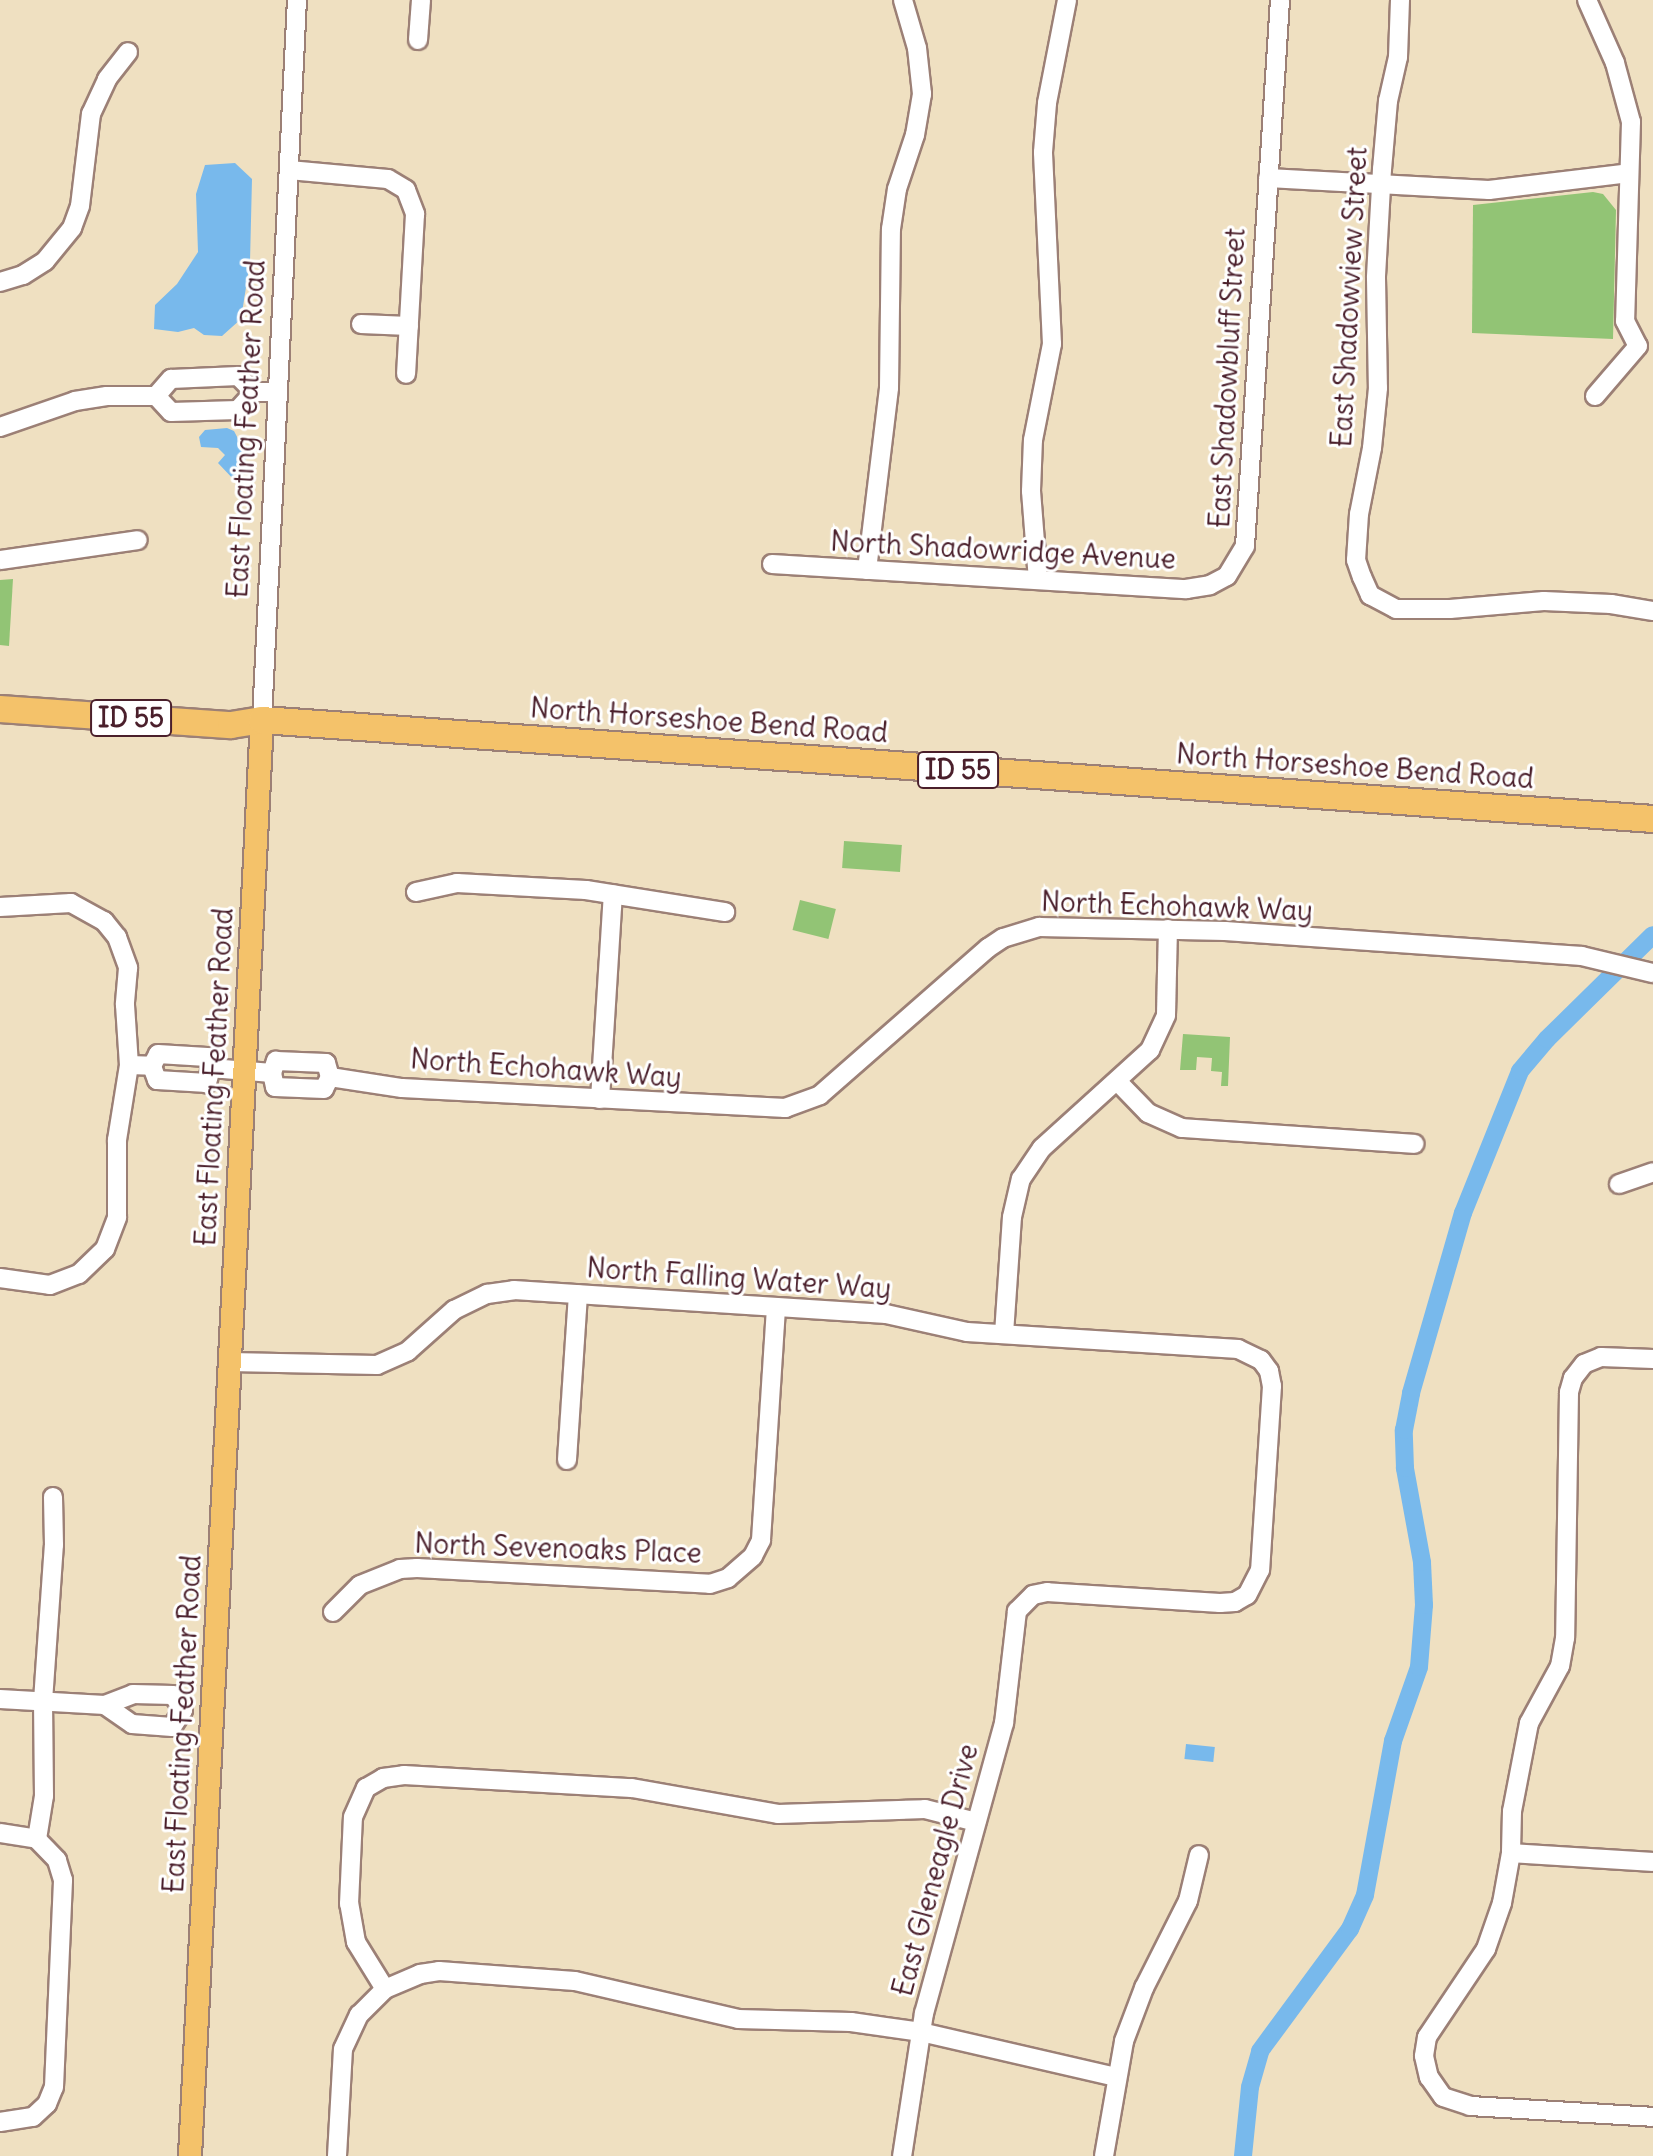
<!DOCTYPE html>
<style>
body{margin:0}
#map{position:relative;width:1653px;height:2156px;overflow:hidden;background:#efe0c1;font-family:Delius,sans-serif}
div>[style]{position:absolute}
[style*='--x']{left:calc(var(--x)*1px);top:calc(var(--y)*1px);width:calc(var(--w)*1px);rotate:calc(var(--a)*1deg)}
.green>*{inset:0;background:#92c475;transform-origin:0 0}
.water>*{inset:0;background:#78b9ec;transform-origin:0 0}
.canal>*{height:18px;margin:-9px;padding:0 9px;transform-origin:9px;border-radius:9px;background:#78b9ec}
.roads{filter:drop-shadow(2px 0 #9c8076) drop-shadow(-2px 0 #9c8076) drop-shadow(0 2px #9c8076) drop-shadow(0 -2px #9c8076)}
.minor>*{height:18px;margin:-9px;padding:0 9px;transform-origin:9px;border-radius:9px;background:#fff}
.major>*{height:22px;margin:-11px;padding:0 11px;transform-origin:11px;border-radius:11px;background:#f4c26a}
.highway>*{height:26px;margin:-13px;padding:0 13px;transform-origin:13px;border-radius:13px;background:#f4c26a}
span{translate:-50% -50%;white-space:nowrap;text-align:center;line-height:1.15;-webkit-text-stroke:6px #fff;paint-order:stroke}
.shield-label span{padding:2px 6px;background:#fff;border:2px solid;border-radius:6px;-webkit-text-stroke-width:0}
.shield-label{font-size:26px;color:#4a1f2b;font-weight:700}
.street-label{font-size:28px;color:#4a1f2b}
</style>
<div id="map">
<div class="green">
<div style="clip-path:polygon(1593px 192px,1603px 194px,1616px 210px,1613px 339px,1472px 333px,1473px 205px)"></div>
<div style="clip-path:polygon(13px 579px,9px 646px,0 645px,0 580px)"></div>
<div style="left:844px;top:841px;width:58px;height:27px;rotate:4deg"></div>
<div style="left:800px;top:900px;width:37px;height:31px;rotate:14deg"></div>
<div style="clip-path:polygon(1183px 1034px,1230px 1037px,1228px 1086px,1221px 1086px,1222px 1072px,1211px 1071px,1212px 1058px,1197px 1057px,1196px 1070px,1180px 1070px)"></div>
</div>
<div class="water">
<div style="clip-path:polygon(235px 163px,252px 179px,250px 262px,241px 319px,222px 336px,204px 335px,194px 328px,178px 332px,154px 329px,155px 305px,177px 284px,198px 252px,196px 194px,205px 165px)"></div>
<div style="clip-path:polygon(227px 428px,234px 431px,246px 454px,244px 470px,236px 482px,218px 463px,225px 455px,218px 448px,201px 447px,199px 437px,205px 430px)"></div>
<div style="left:1186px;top:1744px;width:29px;height:15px;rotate:6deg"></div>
</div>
<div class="canal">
<div style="--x:1243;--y:2156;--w:69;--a:-84.2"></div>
<div style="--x:1250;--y:2087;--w:37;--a:-74"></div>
<div style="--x:1260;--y:2051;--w:152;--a:-53.6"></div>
<div style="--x:1350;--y:1929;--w:37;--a:-66"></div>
<div style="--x:1365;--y:1895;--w:157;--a:-79.7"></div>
<div style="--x:1393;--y:1741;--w:78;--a:-70.6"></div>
<div style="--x:1419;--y:1667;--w:62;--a:-85.4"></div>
<div style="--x:1424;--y:1605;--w:43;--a:-92.7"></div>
<div style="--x:1422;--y:1562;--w:96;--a:-100.3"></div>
<div style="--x:1405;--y:1468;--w:38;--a:-92"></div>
<div style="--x:1404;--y:1430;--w:38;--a:-79"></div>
<div style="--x:1411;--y:1393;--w:187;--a:-73.9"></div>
<div style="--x:1463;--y:1213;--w:153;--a:-68.1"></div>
<div style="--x:1520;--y:1071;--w:42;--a:-49.8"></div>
<div style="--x:1547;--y:1039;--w:148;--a:-44.5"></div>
</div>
<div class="roads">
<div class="minor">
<div style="--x:1400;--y:0;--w:57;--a:92"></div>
<div style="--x:1398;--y:57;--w:45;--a:102.8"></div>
<div style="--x:1388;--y:101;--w:68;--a:95"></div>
<div style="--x:1382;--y:169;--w:109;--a:93.2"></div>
<div style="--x:1376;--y:278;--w:110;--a:89"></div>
<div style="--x:1378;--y:388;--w:60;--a:95.7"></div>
<div style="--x:1372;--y:448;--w:67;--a:101.1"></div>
<div style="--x:1359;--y:514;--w:46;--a:93.7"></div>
<div style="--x:1356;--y:560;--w:18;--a:71"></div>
<div style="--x:1362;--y:577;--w:20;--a:66"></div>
<div style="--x:1370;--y:595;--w:30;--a:28"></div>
<div style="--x:1396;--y:609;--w:54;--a:0"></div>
<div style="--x:1450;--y:609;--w:94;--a:-4.9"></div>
<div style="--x:1544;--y:601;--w:67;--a:2.6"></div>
<div style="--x:1611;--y:604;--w:43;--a:9.5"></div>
<div style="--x:1587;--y:0;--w:69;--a:66"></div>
<div style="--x:1615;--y:63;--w:61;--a:74.8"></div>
<div style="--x:1631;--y:122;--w:199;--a:91.7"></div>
<div style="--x:1625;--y:321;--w:28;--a:63"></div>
<div style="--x:1638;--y:346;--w:66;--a:130.7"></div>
<div style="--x:418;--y:40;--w:40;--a:-85.7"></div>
<div style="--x:289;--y:170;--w:99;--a:5.2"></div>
<div style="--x:388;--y:179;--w:21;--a:31"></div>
<div style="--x:406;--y:190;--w:26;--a:69"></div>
<div style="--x:415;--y:214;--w:160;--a:93.2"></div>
<div style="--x:1268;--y:178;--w:221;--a:3.1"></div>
<div style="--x:1489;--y:190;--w:141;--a:-6.9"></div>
<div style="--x:0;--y:282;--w:24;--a:-17"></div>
<div style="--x:23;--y:275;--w:26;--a:-32"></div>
<div style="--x:45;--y:261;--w:43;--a:-50.7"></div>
<div style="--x:72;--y:228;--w:23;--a:-70"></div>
<div style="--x:80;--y:206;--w:93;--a:-83.2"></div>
<div style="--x:91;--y:114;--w:38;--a:-65"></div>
<div style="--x:107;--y:79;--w:34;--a:-52"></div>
<div style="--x:361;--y:324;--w:48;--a:2.4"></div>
<div style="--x:254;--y:392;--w:24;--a:132"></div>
<div style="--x:238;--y:410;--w:67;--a:178.3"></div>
<div style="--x:171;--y:412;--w:22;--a:-133"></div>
<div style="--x:156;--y:396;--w:23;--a:-49"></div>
<div style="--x:171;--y:379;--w:67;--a:-2.6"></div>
<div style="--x:238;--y:376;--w:23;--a:45"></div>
<div style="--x:254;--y:392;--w:24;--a:0"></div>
<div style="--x:0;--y:427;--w:79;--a:-19.1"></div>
<div style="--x:75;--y:401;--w:32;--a:-9"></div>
<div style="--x:107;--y:396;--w:49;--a:0"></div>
<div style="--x:0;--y:560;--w:139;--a:-8.2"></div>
<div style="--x:772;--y:564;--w:415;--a:3.5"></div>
<div style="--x:1186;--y:589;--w:24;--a:-9"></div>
<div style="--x:1210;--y:585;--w:19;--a:-28"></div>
<div style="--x:1227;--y:576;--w:35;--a:-59"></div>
<div style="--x:1245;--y:546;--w:547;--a:-86.33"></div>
<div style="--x:867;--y:570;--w:183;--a:-83.1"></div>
<div style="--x:889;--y:388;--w:159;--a:-89.3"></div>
<div style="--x:891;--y:229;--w:40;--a:-81.5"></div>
<div style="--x:897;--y:189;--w:57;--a:-71.6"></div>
<div style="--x:915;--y:135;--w:42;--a:-80.3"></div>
<div style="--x:922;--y:94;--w:46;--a:-96.2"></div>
<div style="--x:917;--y:48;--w:50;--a:-106.3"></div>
<div style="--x:1038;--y:580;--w:89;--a:-94.5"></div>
<div style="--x:1031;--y:491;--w:51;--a:-87.8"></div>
<div style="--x:1033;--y:440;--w:98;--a:-78.8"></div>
<div style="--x:1052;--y:344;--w:192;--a:-92.7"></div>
<div style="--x:1043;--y:152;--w:49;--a:-85.3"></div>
<div style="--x:1047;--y:103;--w:105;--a:-79"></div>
<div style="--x:262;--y:720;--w:721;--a:-87.22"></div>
<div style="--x:416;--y:892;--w:42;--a:-12.4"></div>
<div style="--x:457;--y:883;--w:129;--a:3.1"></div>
<div style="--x:586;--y:890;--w:141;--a:9"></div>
<div style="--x:0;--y:907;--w:71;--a:-3.2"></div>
<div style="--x:71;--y:903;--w:38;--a:29"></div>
<div style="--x:104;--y:921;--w:21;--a:51"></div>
<div style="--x:117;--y:937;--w:33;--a:70"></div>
<div style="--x:128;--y:968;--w:37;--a:95"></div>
<div style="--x:125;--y:1005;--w:60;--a:86.2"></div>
<div style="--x:129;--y:1065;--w:23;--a:2"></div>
<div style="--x:158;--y:1054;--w:49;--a:3.5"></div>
<div style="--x:207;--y:1057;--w:12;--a:70"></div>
<div style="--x:211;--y:1068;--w:16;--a:105"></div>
<div style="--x:207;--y:1083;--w:50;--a:-176.6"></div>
<div style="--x:157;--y:1080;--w:15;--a:-110"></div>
<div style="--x:152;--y:1066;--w:13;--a:-63"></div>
<div style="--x:276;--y:1061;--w:50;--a:2.3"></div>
<div style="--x:326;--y:1063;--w:15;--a:74"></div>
<div style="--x:330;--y:1077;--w:13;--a:117"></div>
<div style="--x:324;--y:1089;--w:49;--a:-177.7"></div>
<div style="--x:275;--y:1087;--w:14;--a:-102"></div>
<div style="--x:272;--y:1073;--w:13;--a:-72"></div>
<div style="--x:211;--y:1068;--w:61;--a:4.7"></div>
<div style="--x:330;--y:1077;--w:73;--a:8.7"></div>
<div style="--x:402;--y:1088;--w:384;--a:3"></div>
<div style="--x:785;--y:1108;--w:37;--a:-20"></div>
<div style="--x:820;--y:1095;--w:223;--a:-41.2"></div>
<div style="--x:988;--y:948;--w:18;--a:-34"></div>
<div style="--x:1003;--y:938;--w:38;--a:-17"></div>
<div style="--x:1039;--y:927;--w:186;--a:1.2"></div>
<div style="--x:1225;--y:931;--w:358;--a:4"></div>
<div style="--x:1582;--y:956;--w:73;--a:13.5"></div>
<div style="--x:1118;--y:1082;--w:43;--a:45.9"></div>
<div style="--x:1148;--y:1113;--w:37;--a:24"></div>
<div style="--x:1182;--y:1128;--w:233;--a:3.9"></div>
<div style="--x:600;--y:1099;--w:205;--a:-86.4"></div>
<div style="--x:1619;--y:1184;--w:36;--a:-19"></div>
<div style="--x:0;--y:1278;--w:50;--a:8"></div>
<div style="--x:50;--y:1285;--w:31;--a:-21"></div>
<div style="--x:79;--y:1274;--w:36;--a:-44"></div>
<div style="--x:105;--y:1249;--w:34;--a:-69"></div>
<div style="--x:117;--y:1217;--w:77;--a:-90"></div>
<div style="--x:117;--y:1140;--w:76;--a:-80.9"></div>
<div style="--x:1004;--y:1334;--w:117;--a:-86.1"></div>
<div style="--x:1012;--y:1217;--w:39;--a:-77"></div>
<div style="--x:1021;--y:1179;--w:37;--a:-56"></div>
<div style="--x:1042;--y:1148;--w:146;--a:-42.2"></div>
<div style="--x:1150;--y:1050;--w:38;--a:-65"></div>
<div style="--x:1166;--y:1015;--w:86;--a:-88.7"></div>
<div style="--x:1653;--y:1359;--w:52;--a:-177.8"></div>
<div style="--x:1601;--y:1357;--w:18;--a:158"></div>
<div style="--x:1584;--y:1364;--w:18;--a:128"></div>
<div style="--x:1573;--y:1378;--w:15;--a:106"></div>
<div style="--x:1569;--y:1392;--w:246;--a:90.9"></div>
<div style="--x:1565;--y:1638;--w:28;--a:100"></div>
<div style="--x:1560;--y:1666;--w:65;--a:118.5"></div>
<div style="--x:1529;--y:1723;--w:90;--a:100.9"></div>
<div style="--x:1512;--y:1811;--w:42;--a:91.4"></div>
<div style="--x:1511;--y:1853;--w:51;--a:100.2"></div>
<div style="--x:1502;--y:1903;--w:49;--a:109.2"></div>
<div style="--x:1486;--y:1949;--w:106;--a:123.8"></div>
<div style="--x:1427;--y:2037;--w:19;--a:99"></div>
<div style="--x:1424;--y:2056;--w:22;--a:77"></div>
<div style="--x:1429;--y:2077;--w:24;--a:55"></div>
<div style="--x:1443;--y:2097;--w:28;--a:18"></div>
<div style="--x:1470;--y:2106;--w:183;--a:3.4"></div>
<div style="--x:230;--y:1362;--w:147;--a:1.2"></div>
<div style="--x:377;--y:1365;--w:34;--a:-24"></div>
<div style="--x:408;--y:1351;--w:62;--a:-41.7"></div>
<div style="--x:454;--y:1310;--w:37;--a:-26"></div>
<div style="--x:487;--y:1294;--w:27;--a:-8"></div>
<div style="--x:514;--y:1290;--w:373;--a:3.7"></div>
<div style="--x:886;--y:1314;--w:83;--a:12.5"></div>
<div style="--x:967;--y:1332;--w:272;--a:3.6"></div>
<div style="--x:1238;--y:1349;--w:25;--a:26"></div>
<div style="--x:1261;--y:1360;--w:14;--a:54"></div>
<div style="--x:1269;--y:1371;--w:15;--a:79"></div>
<div style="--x:1272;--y:1386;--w:184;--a:93.7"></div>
<div style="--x:1260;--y:1570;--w:28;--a:117"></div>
<div style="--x:1247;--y:1595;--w:14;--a:150"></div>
<div style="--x:1235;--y:1602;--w:15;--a:176"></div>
<div style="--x:1220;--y:1603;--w:173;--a:-176.4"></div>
<div style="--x:1047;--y:1592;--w:14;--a:168"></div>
<div style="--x:1033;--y:1595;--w:23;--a:135"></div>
<div style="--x:1017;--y:1611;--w:113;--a:96.6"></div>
<div style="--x:1004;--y:1723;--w:301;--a:105.4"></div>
<div style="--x:924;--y:2013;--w:145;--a:98.7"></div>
<div style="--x:567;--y:1460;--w:166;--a:-86.2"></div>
<div style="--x:333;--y:1612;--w:38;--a:-45"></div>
<div style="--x:360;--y:1585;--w:43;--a:-21.8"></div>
<div style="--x:400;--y:1569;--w:17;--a:-3"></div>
<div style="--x:417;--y:1568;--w:293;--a:3.1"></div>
<div style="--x:710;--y:1584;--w:19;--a:-18"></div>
<div style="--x:728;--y:1578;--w:33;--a:-41"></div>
<div style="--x:753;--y:1556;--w:18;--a:-63"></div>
<div style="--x:761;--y:1540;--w:233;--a:-86.3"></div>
<div style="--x:133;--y:1694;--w:40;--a:1.4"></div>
<div style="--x:173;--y:1695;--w:18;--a:56"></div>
<div style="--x:183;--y:1710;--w:20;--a:123"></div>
<div style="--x:172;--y:1727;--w:40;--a:-175.7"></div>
<div style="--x:132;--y:1724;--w:33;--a:-145"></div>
<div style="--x:105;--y:1705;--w:30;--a:-21"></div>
<div style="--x:0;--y:1699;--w:105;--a:3.3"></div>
<div style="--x:0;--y:1833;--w:37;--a:9"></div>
<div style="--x:1511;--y:1853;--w:142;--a:3.6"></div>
<div style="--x:385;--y:1989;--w:38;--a:-23"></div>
<div style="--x:420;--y:1974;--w:19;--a:-9"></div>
<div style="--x:439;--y:1971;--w:136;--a:4.2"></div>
<div style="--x:575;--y:1981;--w:167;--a:13.1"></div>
<div style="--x:738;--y:2019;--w:113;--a:1.5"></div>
<div style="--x:851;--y:2022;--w:71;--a:8.1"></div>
<div style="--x:921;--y:2032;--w:200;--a:13"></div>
<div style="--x:0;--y:2122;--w:33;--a:-9"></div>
<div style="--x:33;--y:2117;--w:19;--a:-43"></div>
<div style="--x:47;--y:2104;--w:18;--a:-68"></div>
<div style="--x:54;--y:2087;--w:207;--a:-87.5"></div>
<div style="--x:63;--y:1880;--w:21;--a:-107"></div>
<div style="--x:57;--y:1860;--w:29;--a:-134"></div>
<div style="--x:37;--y:1839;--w:44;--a:-80.8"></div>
<div style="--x:44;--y:1796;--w:95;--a:-90.6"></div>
<div style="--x:43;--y:1701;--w:156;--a:-86"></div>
<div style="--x:54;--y:1545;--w:48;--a:-91.2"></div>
<div style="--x:337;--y:2156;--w:107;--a:-86.8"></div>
<div style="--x:343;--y:2049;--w:38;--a:-65"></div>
<div style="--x:359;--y:2015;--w:37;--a:-45"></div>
<div style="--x:385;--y:1989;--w:55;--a:-121.7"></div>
<div style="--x:356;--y:1942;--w:39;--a:-100"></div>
<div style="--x:349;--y:1904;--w:87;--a:-87.4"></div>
<div style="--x:353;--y:1817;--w:32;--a:-66"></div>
<div style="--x:366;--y:1788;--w:20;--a:-30"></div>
<div style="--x:383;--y:1778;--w:21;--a:-8"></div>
<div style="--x:404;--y:1775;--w:228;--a:3.3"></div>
<div style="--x:632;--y:1788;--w:148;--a:10.1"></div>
<div style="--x:778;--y:1814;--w:147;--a:-1.9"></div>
<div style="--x:925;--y:1809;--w:53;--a:14.3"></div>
<div style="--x:1104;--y:2156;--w:117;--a:-80.1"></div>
<div style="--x:1124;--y:2041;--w:57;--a:-69.3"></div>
<div style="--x:1144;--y:1988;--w:97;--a:-63.2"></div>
<div style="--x:1188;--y:1901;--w:47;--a:-76.6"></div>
</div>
<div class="major">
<div style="--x:190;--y:2156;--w:1438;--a:-87.13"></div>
</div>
<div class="highway">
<div style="--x:0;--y:709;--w:232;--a:4"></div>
<div style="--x:231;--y:725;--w:31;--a:-9"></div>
<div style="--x:262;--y:720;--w:1395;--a:4.07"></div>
</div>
</div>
<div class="shield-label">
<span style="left:131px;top:718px">ID 55</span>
<span style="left:958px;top:770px">ID 55</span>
</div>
<div class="street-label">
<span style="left:1349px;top:297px;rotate:-87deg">East Shadowview Street</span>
<span style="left:1227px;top:378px;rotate:-87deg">East Shadowbluff Street</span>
<span style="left:246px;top:429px;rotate:-87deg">East Floating Feather Road</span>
<span style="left:1003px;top:550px;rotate:3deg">North Shadowridge Avenue</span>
<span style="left:709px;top:720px;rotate:4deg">North Horseshoe Bend Road</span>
<span style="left:1355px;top:766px;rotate:4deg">North Horseshoe Bend Road</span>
<span style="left:1177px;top:906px;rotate:2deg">North Echohawk Way</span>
<span style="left:546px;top:1068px;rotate:4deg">North Echohawk Way</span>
<span style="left:214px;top:1077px;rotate:-87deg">East Floating Feather Road</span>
<span style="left:739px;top:1278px;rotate:4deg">North Falling Water Way</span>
<span style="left:558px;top:1548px;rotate:2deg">North Sevenoaks Place</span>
<span style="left:182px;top:1724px;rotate:-87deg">East Floating Feather Road</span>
<span style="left:935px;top:1870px;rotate:-75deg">East Gleneagle Drive</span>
</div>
</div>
